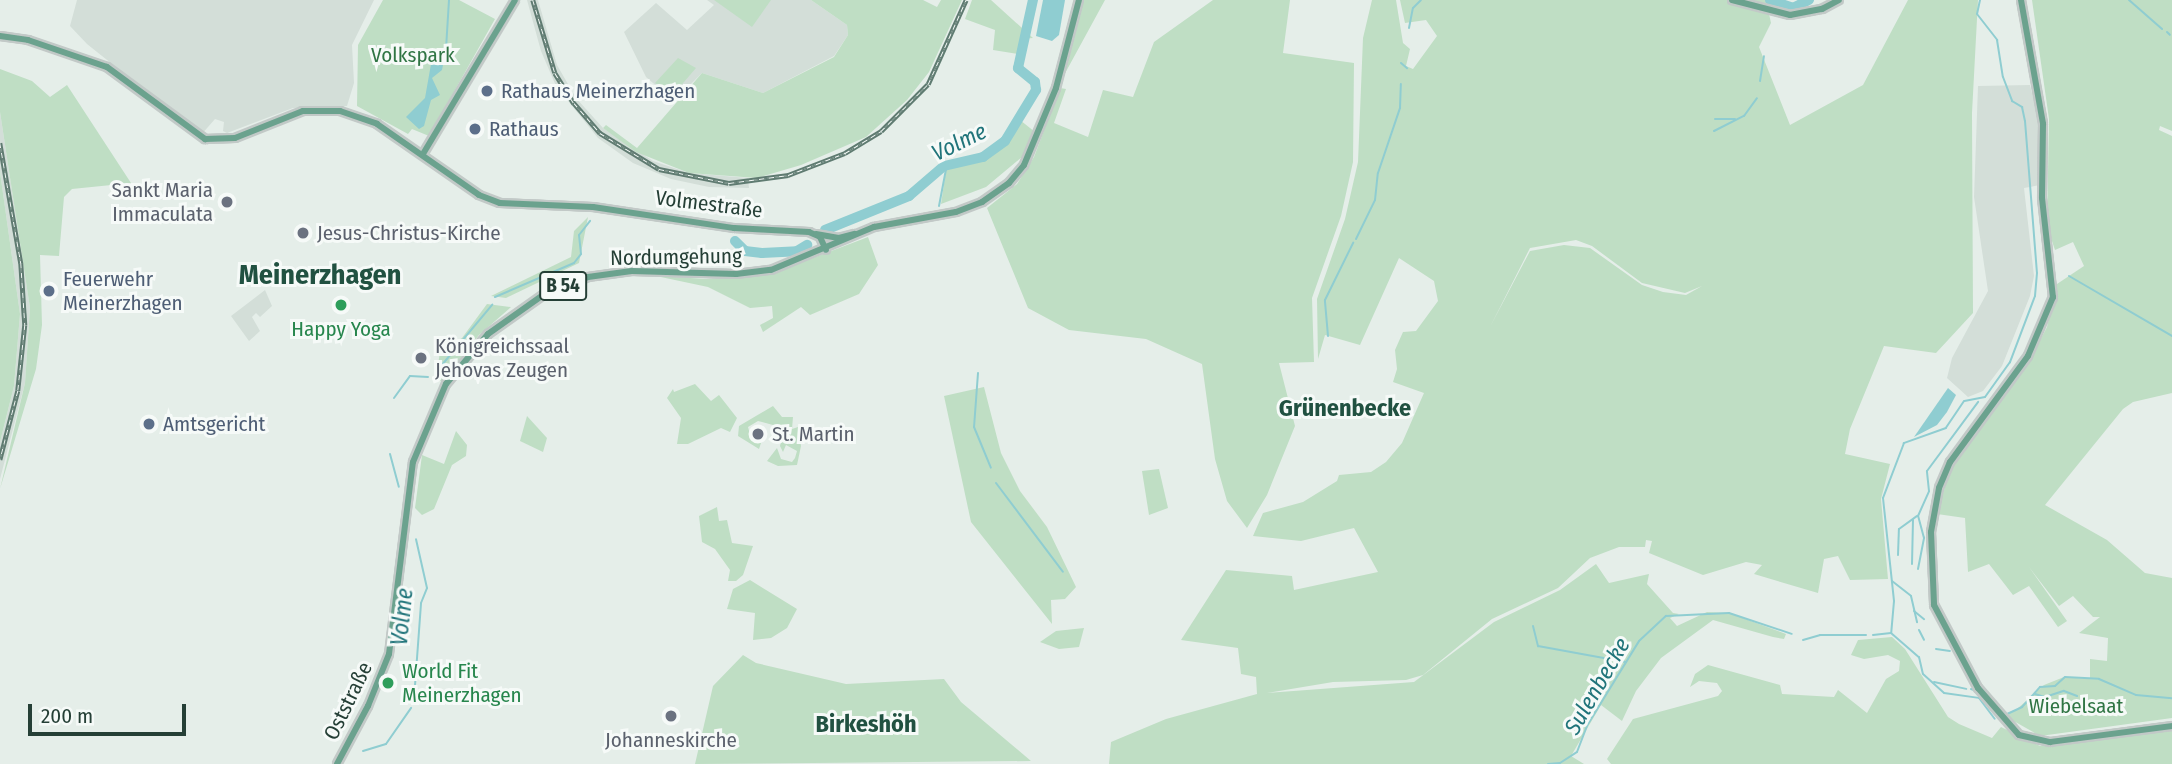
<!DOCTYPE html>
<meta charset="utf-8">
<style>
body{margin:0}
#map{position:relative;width:2172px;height:764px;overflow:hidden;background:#e5eee9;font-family:"Fira Sans Condensed",sans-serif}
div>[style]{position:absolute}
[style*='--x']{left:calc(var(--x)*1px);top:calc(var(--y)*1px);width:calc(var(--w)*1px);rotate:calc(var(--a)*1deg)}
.built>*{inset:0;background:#d3ded8}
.green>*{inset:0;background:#bfdec4}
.water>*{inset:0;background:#8fcdd1}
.stream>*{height:2px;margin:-1px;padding:0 1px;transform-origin:1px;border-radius:1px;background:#8fcdd1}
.river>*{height:10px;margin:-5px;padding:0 5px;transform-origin:5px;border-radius:5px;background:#8fcdd1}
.roads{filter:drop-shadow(2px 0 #c2c9c7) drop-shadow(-2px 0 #c2c9c7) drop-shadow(0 2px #c2c9c7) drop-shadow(0 -2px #c2c9c7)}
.major>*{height:6px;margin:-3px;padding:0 3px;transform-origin:3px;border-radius:3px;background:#6ba28e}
.rail>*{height:4.5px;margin-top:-2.25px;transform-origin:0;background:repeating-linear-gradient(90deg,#f6faf8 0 5px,#5f7b71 0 10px);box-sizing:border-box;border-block:2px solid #5f7b71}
.dots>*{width:19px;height:19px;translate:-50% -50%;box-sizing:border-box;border:4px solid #f6faf8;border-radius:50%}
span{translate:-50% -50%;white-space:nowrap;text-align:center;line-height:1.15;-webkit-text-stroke:6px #f6faf8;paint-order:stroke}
.shield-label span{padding:2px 5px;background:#f6faf8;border:2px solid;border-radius:5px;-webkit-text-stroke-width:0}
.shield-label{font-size:19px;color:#253f36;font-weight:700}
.park-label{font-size:21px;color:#307544}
.service-label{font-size:21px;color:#4e5e75}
.left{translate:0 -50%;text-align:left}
.worship-label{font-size:21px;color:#5b616d}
.right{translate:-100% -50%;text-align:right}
.street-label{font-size:21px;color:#253f36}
.leisure-label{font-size:21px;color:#27864d}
.water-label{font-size:23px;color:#20747a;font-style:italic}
.quarter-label{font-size:24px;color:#215141;font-weight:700}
.district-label{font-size:28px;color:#215141;font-weight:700}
.scale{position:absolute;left:28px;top:704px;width:158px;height:32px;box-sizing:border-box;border:4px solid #253f36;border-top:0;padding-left:9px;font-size:21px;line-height:24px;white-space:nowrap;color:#253f36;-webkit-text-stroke:5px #f6faf8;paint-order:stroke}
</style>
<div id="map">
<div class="built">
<div style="clip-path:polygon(77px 0,374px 0,352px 45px,354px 83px,347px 106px,293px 108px,227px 133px,223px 131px,224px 122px,215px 119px,201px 135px,87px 44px,70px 26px)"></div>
<div style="clip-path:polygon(527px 0,538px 0,557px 65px,576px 98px,603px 128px,653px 161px,689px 173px,748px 178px,749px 188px,709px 187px,671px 179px,633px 163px,598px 138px,556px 86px,541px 51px)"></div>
<div style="clip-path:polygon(707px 0,811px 0,847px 25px,848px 35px,834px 56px,763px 93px,702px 73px,674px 101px,646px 77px,624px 32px,656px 3px,687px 30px,714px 5px)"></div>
<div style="clip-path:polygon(2030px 85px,2038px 117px,2040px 185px,2024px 188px,2034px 276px,2030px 296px,2002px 366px,1983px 391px,1968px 397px,1947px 378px,1952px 358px,1988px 291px,1974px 197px,1978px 86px)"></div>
<div style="clip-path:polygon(0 112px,30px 308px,25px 383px,0 479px,0 442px,14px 386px,20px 314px,0 172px)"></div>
<div style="clip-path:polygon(265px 290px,272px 306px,260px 317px,256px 313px,252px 317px,260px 331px,249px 341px,231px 316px)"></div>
</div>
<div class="green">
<div style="clip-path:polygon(383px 0,459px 0,495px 19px,429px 136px,412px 129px,408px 134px,357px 106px,358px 45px)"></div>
<div style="clip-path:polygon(714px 0,771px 0,752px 27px)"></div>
<div style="clip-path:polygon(811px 0,923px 0,937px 7px,941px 0,962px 0,929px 72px,907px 100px,866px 137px,801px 165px,757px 178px,689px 173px,636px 152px,603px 128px,606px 125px,637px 148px,702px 73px,763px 93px,834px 57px,848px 35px,847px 25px)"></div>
<div style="clip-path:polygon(972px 0,991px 0,1033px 38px,1021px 39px,1018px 54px,993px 50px,995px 30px,965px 19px)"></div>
<div style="clip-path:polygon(1083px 0,1105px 0,1063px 77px,1076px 28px)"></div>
<div style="clip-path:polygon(1213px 0,1290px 0,1283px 53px,1354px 63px,1353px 162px,1341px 216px,1312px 298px,1314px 362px,1279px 363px,1295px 426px,1267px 495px,1247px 528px,1227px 501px,1215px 459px,1202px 364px,1146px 339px,1069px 330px,1028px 308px,987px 208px,1017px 184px,1034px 157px,1060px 88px,1066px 89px,1054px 123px,1088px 137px,1103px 90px,1133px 97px,1154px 42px)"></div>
<div style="clip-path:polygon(evenodd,1372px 0,1396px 0,1403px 43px,1410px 49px,1406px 66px,1413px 69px,1437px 36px,1426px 20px,1405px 23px,1400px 0,1766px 0,1771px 23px,1759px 47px,1790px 125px,1863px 85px,1908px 0,1978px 0,1972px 113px,1973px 313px,1936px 353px,1884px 346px,1850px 429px,1845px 454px,1890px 464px,1881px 499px,1888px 579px,1850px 580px,1838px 556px,1824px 559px,1818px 593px,1754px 574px,1762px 565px,1746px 562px,1703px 575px,1649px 553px,1652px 541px,1646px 540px,1645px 547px,1619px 547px,1590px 558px,1558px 588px,1492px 619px,1423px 675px,1406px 680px,1333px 682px,1267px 693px,1414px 682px,1494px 622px,1560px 590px,1596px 564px,1609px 583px,1649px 574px,1647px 584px,1673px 613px,1679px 614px,1670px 618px,1677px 626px,1707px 612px,1729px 613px,1786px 634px,1784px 639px,1773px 637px,1713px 620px,1661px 658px,1636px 691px,1622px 721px,1601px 705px,1571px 756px,1584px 764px,1109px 764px,1111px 742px,1166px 719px,1257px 694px,1256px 677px,1241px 674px,1238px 648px,1181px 640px,1226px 570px,1292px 576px,1294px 590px,1378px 572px,1354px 528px,1301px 541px,1253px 536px,1263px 513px,1303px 502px,1337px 481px,1339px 475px,1371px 472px,1386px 462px,1402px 443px,1424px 393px,1393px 382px,1397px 369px,1395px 350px,1403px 332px,1416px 331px,1438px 301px,1434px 281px,1399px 258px,1360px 345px,1325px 335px,1318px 359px,1317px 299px,1345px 219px,1358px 162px,1363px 38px,1372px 0,1576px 240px,1592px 246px,1642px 283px,1685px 293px,1702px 286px,1686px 295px,1663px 292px,1642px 285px,1590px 248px,1564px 245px,1530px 251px,1490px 327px,1530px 248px,1576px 240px)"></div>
<div style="clip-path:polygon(2032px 0,2172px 0,2172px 131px,2160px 126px,2159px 130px,2172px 136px,2172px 393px,2133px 402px,2123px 409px,2045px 505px,2107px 540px,2145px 573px,2172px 578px,2172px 718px,2040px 736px,2003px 715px,2017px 709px,2044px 685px,2064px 677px,2090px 679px,2090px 659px,2107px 661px,2108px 638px,2079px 633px,2100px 617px,2093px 617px,2073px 596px,2059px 606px,2029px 567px,2067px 621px,2058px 627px,2029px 586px,2013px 595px,1989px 564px,1968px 572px,1965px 518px,1937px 514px,1952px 463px,2032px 356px,2047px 327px,2057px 284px,2084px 266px,2073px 242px,2055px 250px,2047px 226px,2049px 119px)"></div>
<div style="clip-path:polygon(678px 58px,696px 68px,672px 96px,655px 83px)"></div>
<div style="clip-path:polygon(0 69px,32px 81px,50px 97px,67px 85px,131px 183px,72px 189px,64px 197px,59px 256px,40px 255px,42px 325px,36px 369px,0 489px,25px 383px,30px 308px,0 112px)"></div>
<div style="clip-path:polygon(1020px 120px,1035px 132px,1022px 157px,986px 187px,941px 204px,947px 164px,995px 150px)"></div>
<div style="clip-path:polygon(0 172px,20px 314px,14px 386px,0 442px)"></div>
<div style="clip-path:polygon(588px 217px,579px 263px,506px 298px,491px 296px,571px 257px,574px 231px)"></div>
<div style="clip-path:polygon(868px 237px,878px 265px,859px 294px,810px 315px,801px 307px,763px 332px,760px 325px,773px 318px,772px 306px,750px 308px,708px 287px,656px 276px,707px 279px,771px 274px)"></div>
<div style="clip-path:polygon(487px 304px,511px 307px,479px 335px,442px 381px,436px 380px,440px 351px,462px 338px)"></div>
<div style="clip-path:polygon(695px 384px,711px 401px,719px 395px,737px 418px,730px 432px,721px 428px,688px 444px,677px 444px,681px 418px,667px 398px,673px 389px,674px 392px)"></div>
<div style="clip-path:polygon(984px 387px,1001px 453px,1020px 491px,1047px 527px,1076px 587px,1065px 599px,1051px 600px,1052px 624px,971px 522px,944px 396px)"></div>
<div style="clip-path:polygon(773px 406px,782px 417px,793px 417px,792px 429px,798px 427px,801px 446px,797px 465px,778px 466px,767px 461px,777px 448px,781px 459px,792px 462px,795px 458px,797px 451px,786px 445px,783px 452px,780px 446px,784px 428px,758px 421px,748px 427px,751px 438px,762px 440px,759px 449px,738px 436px,739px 426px)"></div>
<div style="clip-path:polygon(527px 416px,547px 438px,543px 452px,520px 441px)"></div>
<div style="clip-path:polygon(456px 431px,467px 445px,466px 456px,452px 465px,434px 509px,422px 515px,415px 508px,422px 455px,444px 464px)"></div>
<div style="clip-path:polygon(1159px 469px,1168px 508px,1149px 515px,1142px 471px)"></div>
<div style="clip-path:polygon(717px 507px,719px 521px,727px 520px,732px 543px,753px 546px,743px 575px,736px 581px,728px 581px,730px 570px,715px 549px,702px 542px,699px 516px)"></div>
<div style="clip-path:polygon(750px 580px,797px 609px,787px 628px,771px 638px,753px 640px,755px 613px,727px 609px,733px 589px)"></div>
<div style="clip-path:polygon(1084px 628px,1079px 647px,1059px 649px,1040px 642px,1056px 631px)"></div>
<div style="clip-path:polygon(1892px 637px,1905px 649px,1948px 717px,1959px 724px,1992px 738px,2001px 727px,2040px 746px,2172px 730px,2172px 764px,1611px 764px,1607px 759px,1633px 719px,1718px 696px,1722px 691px,1717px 683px,1699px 681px,1690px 687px,1695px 674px,1708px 665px,1780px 685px,1782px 694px,1834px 697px,1838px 690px,1867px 713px,1886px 679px,1899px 671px,1900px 661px,1888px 655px,1864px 659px,1851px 655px,1858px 640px)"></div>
<div style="clip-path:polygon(743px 655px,756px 663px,846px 684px,944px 679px,961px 702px,1031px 761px,695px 764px,713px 686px)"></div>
</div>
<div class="water">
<div style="clip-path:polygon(1043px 0,1065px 0,1059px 35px,1052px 41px,1036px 36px)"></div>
<div style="clip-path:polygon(446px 49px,442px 70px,432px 78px,440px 95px,431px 100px,424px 126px,419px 129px,406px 117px,425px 98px,431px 64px)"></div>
<div style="clip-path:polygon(1948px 388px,1956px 395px,1947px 412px,1937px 425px,1914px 437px)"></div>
</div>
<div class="stream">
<div style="--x:1980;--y:0;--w:14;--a:102"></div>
<div style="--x:1977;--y:14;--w:33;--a:52"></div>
<div style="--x:1997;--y:40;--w:37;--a:81"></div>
<div style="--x:2003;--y:77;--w:26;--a:69"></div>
<div style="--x:2012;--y:101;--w:12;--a:31"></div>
<div style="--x:2022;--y:107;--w:14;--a:78"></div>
<div style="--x:2025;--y:121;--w:152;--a:85.5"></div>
<div style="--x:2037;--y:273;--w:23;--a:95"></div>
<div style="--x:2035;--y:296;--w:71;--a:110.7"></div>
<div style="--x:2010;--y:362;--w:43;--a:125.5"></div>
<div style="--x:1985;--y:397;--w:21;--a:169"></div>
<div style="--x:1964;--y:401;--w:32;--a:124"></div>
<div style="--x:1946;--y:428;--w:45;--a:160.3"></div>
<div style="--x:1904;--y:443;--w:59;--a:110.9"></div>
<div style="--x:1883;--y:498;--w:104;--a:83.9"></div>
<div style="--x:1894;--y:601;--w:32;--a:95"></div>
<div style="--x:1891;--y:633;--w:37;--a:41"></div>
<div style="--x:1919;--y:657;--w:17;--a:77"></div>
<div style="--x:1923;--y:674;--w:28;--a:42"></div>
<div style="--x:1944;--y:693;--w:35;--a:8"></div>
<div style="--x:1979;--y:698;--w:26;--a:53"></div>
<div style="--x:2129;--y:0;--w:44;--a:41.3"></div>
<div style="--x:1409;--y:28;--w:20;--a:-79"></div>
<div style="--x:1413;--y:8;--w:11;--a:-45"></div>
<div style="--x:2167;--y:32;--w:4;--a:45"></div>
<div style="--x:446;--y:49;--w:49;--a:-86.5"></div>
<div style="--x:1401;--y:63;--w:8;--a:40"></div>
<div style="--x:1760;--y:81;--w:25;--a:-81"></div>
<div style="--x:1715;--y:119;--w:20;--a:0"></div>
<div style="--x:1714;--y:131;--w:34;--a:-27"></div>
<div style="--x:1744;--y:116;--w:22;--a:-54"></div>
<div style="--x:939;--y:206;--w:43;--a:-79.2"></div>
<div style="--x:1356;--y:239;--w:43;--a:-64"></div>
<div style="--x:1375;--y:200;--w:27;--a:-84"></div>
<div style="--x:1378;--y:173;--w:69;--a:-71.3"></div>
<div style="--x:1400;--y:108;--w:24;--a:-88"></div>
<div style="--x:2069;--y:276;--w:119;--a:30.2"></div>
<div style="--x:495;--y:297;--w:86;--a:-23.3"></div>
<div style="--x:574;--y:263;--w:11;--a:-52"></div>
<div style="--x:581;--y:254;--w:19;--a:-96"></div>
<div style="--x:579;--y:235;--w:18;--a:-52"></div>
<div style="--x:1328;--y:336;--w:36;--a:-95"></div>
<div style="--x:1325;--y:300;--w:64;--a:-63.8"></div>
<div style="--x:441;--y:366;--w:80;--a:-50.1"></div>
<div style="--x:978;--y:373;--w:54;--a:94.2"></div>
<div style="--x:974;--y:427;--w:44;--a:67.5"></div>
<div style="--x:394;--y:398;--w:27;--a:-54"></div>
<div style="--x:410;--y:376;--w:18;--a:3"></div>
<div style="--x:390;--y:454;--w:34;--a:75"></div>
<div style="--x:996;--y:483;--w:111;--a:53"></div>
<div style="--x:1898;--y:555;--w:26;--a:-88"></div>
<div style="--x:1899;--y:529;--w:22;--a:-36"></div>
<div style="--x:1912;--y:564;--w:44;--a:-88.7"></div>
<div style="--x:1918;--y:569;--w:32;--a:-79"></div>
<div style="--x:1924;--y:538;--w:23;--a:-105"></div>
<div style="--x:1918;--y:516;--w:27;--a:-66"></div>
<div style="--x:1929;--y:491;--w:20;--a:-96"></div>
<div style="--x:1927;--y:471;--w:86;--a:-53.5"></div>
<div style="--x:1892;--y:581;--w:24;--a:38"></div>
<div style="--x:1911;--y:596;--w:27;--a:77"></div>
<div style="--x:1914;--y:611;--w:13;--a:39"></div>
<div style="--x:1533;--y:626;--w:21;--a:76"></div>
<div style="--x:1538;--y:646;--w:89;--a:10.3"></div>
<div style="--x:1919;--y:630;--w:11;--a:63"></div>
<div style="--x:1873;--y:635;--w:18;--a:-6"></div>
<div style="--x:1803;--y:640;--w:18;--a:-16"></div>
<div style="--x:1820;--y:635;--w:46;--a:0"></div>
<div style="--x:1936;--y:649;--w:14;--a:8"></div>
<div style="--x:1934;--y:682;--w:33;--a:12"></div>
<div style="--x:1971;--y:689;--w:3;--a:18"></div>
<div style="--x:2035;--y:694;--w:10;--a:17"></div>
<div style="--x:2045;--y:697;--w:20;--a:-18"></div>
<div style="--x:2064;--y:691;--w:14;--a:21"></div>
<div style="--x:414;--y:699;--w:96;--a:-85.8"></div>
<div style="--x:421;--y:603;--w:16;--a:-68"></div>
<div style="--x:427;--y:588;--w:50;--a:-102.7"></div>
<div style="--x:2005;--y:715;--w:19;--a:-25"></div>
<div style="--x:2022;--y:707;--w:27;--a:-48"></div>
<div style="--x:2040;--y:687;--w:15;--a:-4"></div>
<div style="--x:2055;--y:686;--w:13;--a:-42"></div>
<div style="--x:2065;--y:677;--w:34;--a:3"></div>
<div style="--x:2099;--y:679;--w:40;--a:23.4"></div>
<div style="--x:2136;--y:695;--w:36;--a:5"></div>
<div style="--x:363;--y:751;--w:24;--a:-17"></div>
<div style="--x:386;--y:744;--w:44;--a:-55.2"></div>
<div style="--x:1548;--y:764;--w:12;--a:-5"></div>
<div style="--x:1560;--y:763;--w:20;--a:-33"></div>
<div style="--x:1577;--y:752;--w:30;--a:-69"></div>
<div style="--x:1588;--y:724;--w:97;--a:-58.4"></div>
<div style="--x:1639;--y:641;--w:37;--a:-43"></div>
<div style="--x:1666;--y:616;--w:63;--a:-2.7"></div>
<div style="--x:1729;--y:613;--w:66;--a:18.4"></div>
</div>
<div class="river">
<div style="--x:1770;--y:0;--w:24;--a:19"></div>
<div style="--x:1793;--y:8;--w:18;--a:-27"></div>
<div style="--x:825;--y:230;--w:91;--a:-22"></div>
<div style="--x:909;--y:196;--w:46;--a:-40.6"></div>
<div style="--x:944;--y:166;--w:40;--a:-13"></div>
<div style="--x:983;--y:157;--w:27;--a:-36"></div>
<div style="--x:1005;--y:141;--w:60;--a:-58.7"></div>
<div style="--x:1036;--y:90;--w:8;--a:-97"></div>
<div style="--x:1035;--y:82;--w:22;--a:-141"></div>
<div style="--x:1018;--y:68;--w:70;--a:-77.6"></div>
<div style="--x:735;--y:241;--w:14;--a:45"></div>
<div style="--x:745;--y:251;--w:17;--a:7"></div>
<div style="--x:762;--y:253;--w:35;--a:-3"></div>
<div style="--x:797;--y:251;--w:12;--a:-31"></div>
</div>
<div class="roads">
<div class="major">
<div style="--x:1732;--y:0;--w:60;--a:14.5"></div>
<div style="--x:1790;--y:15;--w:33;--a:-11"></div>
<div style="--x:1822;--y:9;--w:19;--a:-28"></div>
<div style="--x:2021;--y:0;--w:126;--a:79.9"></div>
<div style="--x:2043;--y:124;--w:74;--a:90.8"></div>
<div style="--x:2042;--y:198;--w:100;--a:83.7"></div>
<div style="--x:2053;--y:297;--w:64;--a:113"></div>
<div style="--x:2028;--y:356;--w:132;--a:126.3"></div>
<div style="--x:1950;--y:462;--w:28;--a:113"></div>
<div style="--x:1939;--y:488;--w:45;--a:100.3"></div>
<div style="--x:1931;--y:532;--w:73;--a:87.6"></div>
<div style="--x:1934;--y:605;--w:94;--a:62.1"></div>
<div style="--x:1978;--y:688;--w:62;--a:48.9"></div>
<div style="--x:2019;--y:735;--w:32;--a:13"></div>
<div style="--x:2050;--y:742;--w:123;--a:-7.5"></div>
<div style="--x:0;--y:36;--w:28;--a:8"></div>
<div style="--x:28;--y:40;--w:83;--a:18.9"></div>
<div style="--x:107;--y:67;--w:122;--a:36.3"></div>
<div style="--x:205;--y:139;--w:30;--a:-2"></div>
<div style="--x:235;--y:138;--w:73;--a:-21.7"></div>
<div style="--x:303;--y:111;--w:37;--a:0"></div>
<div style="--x:340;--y:111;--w:39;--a:19"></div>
<div style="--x:377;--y:124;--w:124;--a:34.8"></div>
<div style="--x:479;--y:195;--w:22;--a:21"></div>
<div style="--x:500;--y:203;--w:93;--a:2.5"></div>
<div style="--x:593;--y:207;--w:143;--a:8.5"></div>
<div style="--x:734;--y:228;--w:75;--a:3.1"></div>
<div style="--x:809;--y:232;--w:12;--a:24"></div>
<div style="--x:820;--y:237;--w:14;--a:65"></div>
<div style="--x:423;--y:154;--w:179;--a:-59.1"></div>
<div style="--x:816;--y:234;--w:23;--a:10"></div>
<div style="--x:839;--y:238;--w:16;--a:-15"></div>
<div style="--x:337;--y:764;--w:66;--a:-61.9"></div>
<div style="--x:368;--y:706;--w:56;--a:-68"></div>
<div style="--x:389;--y:654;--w:193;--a:-82.9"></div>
<div style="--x:413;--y:462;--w:85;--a:-67.1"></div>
<div style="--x:446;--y:384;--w:65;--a:-50"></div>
<div style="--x:488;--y:334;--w:67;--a:-35.3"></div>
<div style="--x:543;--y:295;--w:48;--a:-21.8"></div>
<div style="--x:588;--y:277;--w:44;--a:-7.8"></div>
<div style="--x:632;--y:271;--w:104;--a:1.7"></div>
<div style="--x:736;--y:274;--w:35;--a:-7"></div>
<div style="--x:771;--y:270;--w:112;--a:-22.7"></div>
<div style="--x:874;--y:227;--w:83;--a:-10.4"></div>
<div style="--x:956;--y:212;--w:28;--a:-21"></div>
<div style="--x:982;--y:202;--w:33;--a:-35"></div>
<div style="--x:1009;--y:183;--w:23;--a:-50"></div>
<div style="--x:1024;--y:165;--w:83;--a:-67.4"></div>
<div style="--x:1056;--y:88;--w:91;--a:-75.4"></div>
</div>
</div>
<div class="rail">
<div style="--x:533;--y:0;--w:76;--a:73.2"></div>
<div style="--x:555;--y:73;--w:36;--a:58"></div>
<div style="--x:574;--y:103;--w:40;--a:49"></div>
<div style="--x:600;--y:133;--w:69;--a:31.4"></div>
<div style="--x:659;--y:169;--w:71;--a:11.3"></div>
<div style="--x:729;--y:183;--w:60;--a:-7.7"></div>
<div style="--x:788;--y:175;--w:61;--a:-21.1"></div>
<div style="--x:845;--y:153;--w:42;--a:-31.4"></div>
<div style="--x:881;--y:131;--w:66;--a:-45"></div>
<div style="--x:928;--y:84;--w:92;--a:-65.7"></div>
<div style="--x:0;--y:143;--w:122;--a:80.1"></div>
<div style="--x:21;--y:263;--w:62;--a:86.3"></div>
<div style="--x:25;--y:325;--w:66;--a:96.1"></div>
<div style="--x:18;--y:391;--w:71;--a:104.6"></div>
</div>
<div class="dots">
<div style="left:487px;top:91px;background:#5c6f8a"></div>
<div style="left:475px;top:129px;background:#5c6f8a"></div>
<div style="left:227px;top:202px;background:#6b7280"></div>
<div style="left:303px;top:233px;background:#6b7280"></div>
<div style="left:49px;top:291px;background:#5c6f8a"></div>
<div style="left:341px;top:305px;background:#2e9e5b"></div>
<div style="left:421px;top:358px;background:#6b7280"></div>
<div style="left:149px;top:424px;background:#5c6f8a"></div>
<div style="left:758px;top:434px;background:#6b7280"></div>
<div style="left:388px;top:683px;background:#2e9e5b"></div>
<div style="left:671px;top:716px;background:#6b7280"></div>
</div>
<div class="shield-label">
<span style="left:563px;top:286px">B 54</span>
</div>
<div class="park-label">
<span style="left:413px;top:55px">Volkspark</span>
<span style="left:2076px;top:706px">Wiebelsaat</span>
</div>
<div class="service-label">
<span class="left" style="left:501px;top:91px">Rathaus Meinerzhagen</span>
<span class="left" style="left:489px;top:129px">Rathaus</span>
<span class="left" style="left:63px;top:291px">Feuerwehr<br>Meinerzhagen</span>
<span class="left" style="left:163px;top:424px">Amtsgericht</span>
</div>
<div class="worship-label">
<span class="right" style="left:213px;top:202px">Sankt Maria<br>Immaculata</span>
<span class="left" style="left:317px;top:233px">Jesus-Christus-Kirche</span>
<span class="left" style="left:435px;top:358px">Königreichssaal<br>Jehovas Zeugen</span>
<span class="left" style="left:772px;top:434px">St. Martin</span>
<span style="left:671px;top:740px">Johanneskirche</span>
</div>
<div class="street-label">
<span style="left:709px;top:204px;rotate:7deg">Volmestraße</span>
<span style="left:676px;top:257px;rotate:-1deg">Nordumgehung</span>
<span style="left:348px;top:701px;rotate:-64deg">Oststraße</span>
</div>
<div class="leisure-label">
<span style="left:341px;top:329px">Happy Yoga</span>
<span class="left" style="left:402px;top:683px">World Fit<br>Meinerzhagen</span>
</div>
<div class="water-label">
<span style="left:959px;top:142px;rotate:-26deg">Volme</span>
<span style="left:402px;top:617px;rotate:-84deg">Volme</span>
<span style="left:1597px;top:686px;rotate:-60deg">Sulenbecke</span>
</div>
<div class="quarter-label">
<span style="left:1345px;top:409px">Grünenbecke</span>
<span style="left:866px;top:725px">Birkeshöh</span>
</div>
<div class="district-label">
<span style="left:320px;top:275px">Meinerzhagen</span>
</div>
<div class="scale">200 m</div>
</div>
